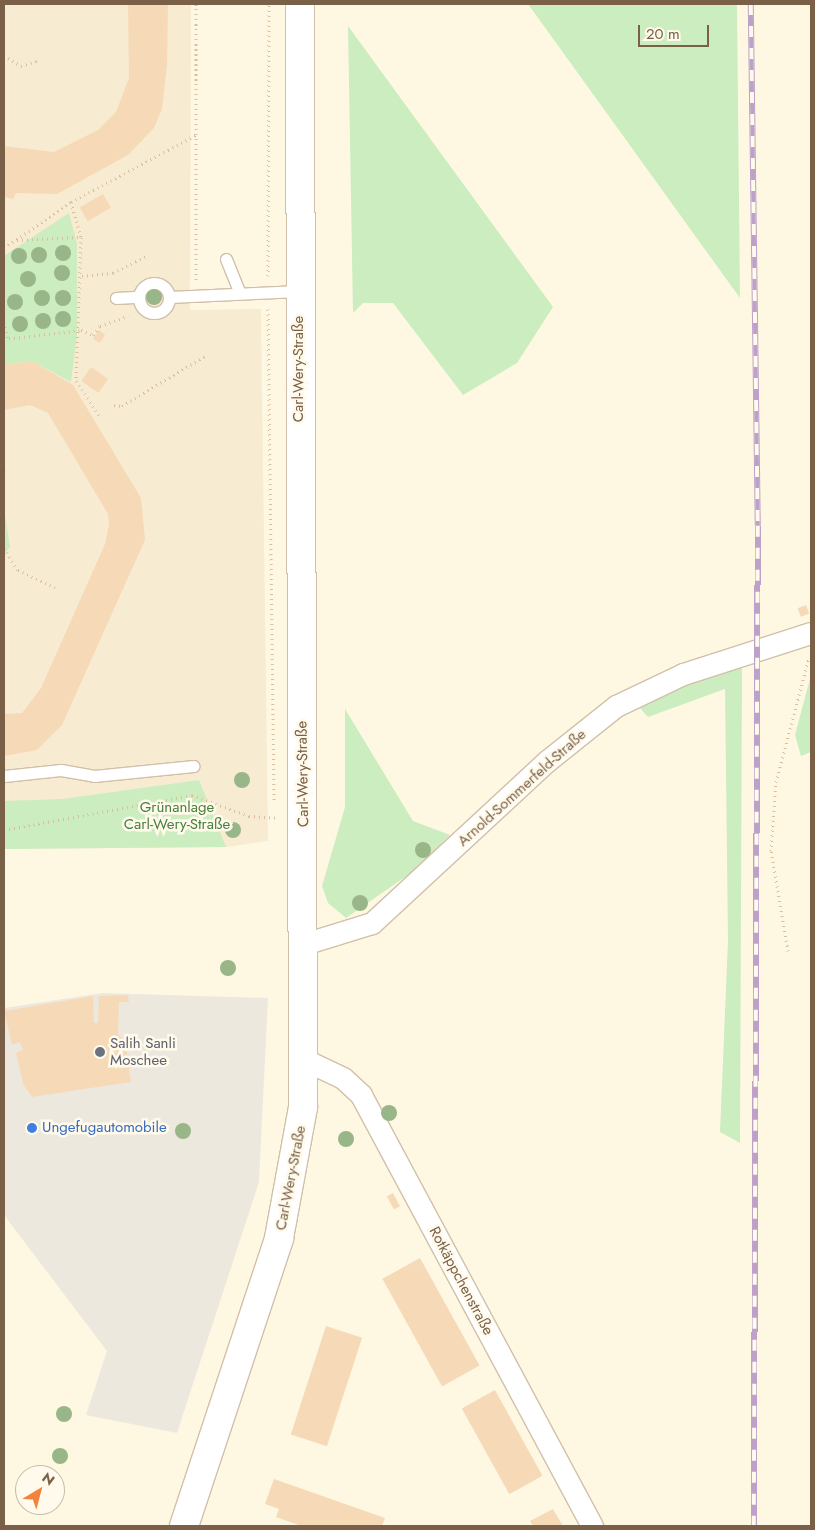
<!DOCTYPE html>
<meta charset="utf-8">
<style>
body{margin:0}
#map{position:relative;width:815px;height:1530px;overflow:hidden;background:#fef8e3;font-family:Jost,sans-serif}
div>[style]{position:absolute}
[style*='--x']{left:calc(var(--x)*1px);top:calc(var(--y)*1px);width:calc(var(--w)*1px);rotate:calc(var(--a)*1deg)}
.residential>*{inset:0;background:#f7ebd1}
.industrial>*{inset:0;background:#ede8de}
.green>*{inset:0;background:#ccedc0}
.building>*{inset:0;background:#f6dab8;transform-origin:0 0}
.path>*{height:3px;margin-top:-1.5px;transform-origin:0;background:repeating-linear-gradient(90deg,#dbbe9b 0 1px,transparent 0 5px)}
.roads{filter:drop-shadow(1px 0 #d1c0a9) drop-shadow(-1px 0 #d1c0a9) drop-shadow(0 1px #d1c0a9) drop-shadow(0 -1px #d1c0a9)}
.service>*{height:11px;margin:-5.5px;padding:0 5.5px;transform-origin:5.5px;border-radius:5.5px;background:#fff}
.service>.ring{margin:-5.5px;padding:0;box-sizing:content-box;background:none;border:11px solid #fff;border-radius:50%}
.minor>*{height:21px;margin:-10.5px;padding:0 10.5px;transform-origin:10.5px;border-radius:10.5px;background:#fff}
.secondary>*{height:28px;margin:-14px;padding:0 14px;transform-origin:14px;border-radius:14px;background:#fff}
.rail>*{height:5.5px;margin-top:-2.75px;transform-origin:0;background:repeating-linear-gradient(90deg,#fffaec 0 11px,#bda1c9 0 22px);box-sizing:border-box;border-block:1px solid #bda1c9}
.trees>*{width:16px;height:16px;margin:-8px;border-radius:50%;background:#99b688}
.dots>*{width:14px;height:14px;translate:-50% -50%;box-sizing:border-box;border:2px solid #fffaec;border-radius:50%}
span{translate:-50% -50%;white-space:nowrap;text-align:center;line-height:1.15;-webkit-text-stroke:5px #fffaec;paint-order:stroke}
.street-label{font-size:15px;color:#796047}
.park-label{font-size:15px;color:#47803d}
.worship-label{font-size:15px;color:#5b616d}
.left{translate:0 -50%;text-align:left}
.shop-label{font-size:15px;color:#366cbe}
.frame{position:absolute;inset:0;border:5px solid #796047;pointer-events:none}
.north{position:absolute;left:15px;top:1465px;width:50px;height:50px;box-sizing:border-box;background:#fffaec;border:1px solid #c9bcaa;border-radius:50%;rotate:37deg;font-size:14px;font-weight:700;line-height:20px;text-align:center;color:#796047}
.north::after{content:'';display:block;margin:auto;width:18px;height:22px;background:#f3823d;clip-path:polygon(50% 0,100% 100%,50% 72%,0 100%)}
.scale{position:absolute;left:638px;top:25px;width:71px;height:22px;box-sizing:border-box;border:2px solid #796047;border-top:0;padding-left:6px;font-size:15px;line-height:18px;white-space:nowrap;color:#796047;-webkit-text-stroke:4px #fffaec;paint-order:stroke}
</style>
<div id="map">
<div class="residential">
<div style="clip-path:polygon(4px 4px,191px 4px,190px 310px,261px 309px,268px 841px,226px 847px,4px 849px)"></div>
</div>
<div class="industrial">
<div style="clip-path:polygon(103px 993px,268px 998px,259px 1182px,177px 1433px,86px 1415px,107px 1351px,4px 1215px,4px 1008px)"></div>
</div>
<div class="green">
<div style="clip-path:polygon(528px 4px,737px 4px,740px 298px)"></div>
<div style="clip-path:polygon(348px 26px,553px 307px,517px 363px,463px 395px,393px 303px,363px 303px,353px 313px)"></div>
<div style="clip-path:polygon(69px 213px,77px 244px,77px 335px,71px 382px,32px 361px,4px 365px,4px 256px)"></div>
<div style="clip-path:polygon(4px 509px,10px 547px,4px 554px)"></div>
<div style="clip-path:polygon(742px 668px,740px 1143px,720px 1132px,728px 940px,725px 689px,648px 717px,639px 707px,701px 679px)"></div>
<div style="clip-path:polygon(811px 675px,811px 752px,801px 756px,795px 735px)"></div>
<div style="clip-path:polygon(345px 709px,413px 821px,450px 835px,415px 870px,346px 918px,328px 903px,322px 886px,345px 807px)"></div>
<div style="clip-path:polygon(199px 780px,226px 847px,4px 849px,4px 801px,63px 799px)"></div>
</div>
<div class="building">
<div style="clip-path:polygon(128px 4px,168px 4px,167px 65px,162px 109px,154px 128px,128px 155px,57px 194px,16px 193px,13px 199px,4px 197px,4px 146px,54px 152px,98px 130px,116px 112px,129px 78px)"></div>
<div style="left:103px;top:194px;width:16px;height:27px;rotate:60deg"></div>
<div style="clip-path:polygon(99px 330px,105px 335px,100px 343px,93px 339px)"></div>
<div style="clip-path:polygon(32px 361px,73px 385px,141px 498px,145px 540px,62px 725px,37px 750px,4px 756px,4px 714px,22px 713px,41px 688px,105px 544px,109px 524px,108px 514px,48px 413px,30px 405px,4px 410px,4px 365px)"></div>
<div style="left:91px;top:367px;width:21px;height:17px;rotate:35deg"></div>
<div style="left:806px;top:605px;width:9px;height:9px;rotate:69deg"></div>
<div style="clip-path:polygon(128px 995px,129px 1002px,119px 1002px,118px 1035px,125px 1039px,131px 1082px,32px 1097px,23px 1084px,16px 1053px,23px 1050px,20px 1042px,12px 1045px,4px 1011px,93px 996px,94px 1023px,98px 1023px,99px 996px)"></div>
<div style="left:393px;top:1193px;width:15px;height:7px;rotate:62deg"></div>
<div style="left:420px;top:1258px;width:123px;height:43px;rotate:61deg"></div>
<div style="left:326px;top:1326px;width:38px;height:114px;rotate:18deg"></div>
<div style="left:495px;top:1390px;width:98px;height:38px;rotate:61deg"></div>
<div style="clip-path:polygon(274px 1479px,385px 1518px,382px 1526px,301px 1526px,276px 1517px,279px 1509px,265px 1504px)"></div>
<div style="clip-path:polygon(553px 1509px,563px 1526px,533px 1526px,530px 1521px)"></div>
</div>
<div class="path">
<div style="--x:196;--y:4;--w:276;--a:90"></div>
<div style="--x:4;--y:55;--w:20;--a:33"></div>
<div style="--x:21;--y:66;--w:16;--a:-18"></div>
<div style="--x:36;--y:61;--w:5;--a:68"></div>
<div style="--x:71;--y:202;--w:36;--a:74"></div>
<div style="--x:81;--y:237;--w:144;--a:92"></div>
<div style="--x:76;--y:381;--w:41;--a:55.9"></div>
<div style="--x:17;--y:240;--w:64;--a:-2.7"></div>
<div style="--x:4;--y:248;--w:81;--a:-34.5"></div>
<div style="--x:71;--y:202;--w:142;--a:-28.2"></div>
<div style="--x:82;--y:276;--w:31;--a:-6"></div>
<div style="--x:113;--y:273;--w:38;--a:-27"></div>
<div style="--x:268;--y:276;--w:272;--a:-89.8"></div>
<div style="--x:268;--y:309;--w:491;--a:89.3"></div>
<div style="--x:4;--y:322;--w:16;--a:76"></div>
<div style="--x:4;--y:339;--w:78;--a:-6.7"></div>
<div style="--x:81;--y:330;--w:13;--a:23"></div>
<div style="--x:93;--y:335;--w:11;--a:-52"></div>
<div style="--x:100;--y:326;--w:30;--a:-20"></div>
<div style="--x:114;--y:405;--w:8;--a:7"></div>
<div style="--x:122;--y:406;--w:97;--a:-31.1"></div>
<div style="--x:4;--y:469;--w:2;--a:90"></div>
<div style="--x:4;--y:548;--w:26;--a:58"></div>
<div style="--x:18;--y:570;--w:44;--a:25.4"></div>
<div style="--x:4;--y:830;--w:191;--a:-10.5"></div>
<div style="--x:192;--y:795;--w:61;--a:20.2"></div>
<div style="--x:249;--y:816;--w:26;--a:4"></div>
<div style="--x:788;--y:951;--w:101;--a:-99.6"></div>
<div style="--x:771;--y:851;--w:69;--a:-85.9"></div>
<div style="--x:776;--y:782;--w:129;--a:-75.2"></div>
</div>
<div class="roads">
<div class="service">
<div style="--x:226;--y:259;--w:37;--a:68"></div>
<div class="ring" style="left:139px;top:283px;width:19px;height:19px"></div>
<div style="--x:169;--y:297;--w:130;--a:-2.6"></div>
<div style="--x:116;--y:298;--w:22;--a:-3"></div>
<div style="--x:4;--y:776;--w:57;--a:-6"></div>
<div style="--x:61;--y:770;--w:34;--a:10"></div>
<div style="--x:94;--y:776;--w:100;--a:-5.7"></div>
</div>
<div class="minor">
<div style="--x:304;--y:944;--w:71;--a:-17.2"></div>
<div style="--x:372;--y:923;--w:238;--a:-42.8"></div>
<div style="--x:547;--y:761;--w:88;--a:-38.6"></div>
<div style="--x:616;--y:706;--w:74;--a:-25.5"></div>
<div style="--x:683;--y:674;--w:134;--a:-17.8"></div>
<div style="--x:305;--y:1060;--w:42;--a:25.3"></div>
<div style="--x:343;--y:1078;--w:25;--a:43"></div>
<div style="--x:361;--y:1095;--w:489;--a:61.8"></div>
</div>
<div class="secondary">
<div style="--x:184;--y:1526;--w:303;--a:-71.7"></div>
<div style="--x:279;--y:1238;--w:133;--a:-79.6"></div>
<div style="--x:303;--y:1107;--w:1103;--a:-90.16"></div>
</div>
</div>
<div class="rail">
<div style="--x:751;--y:4;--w:522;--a:89.23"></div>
<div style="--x:758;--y:526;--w:1000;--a:90.23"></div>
</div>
<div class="trees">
<div style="left:63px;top:253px"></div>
<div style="left:39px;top:255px"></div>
<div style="left:19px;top:256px"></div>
<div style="left:62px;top:273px"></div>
<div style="left:28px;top:279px"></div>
<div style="left:154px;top:297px"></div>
<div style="left:42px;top:298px"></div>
<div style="left:63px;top:298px"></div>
<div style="left:15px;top:302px"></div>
<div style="left:63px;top:319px"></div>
<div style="left:43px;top:321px"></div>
<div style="left:20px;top:324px"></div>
<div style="left:242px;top:780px"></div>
<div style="left:233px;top:830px"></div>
<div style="left:423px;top:850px"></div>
<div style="left:360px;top:903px"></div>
<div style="left:228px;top:968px"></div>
<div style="left:389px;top:1113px"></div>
<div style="left:183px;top:1131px"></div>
<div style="left:346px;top:1139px"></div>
<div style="left:64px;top:1414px"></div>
<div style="left:60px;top:1456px"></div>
</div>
<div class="dots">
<div style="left:100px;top:1052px;background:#6b7280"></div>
<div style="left:32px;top:1128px;background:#3f7fe0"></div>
</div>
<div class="street-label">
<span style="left:299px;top:369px;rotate:-90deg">Carl-Wery-Straße</span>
<span style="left:303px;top:774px;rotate:-91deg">Carl-Wery-Straße</span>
<span style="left:522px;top:788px;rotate:-42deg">Arnold-Sommerfeld-Straße</span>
<span style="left:291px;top:1178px;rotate:-79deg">Carl-Wery-Straße</span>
<span style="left:461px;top:1281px;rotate:62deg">Rotkäppchenstraße</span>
</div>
<div class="park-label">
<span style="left:177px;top:816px">Grünanlage<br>Carl-Wery-Straße</span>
</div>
<div class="worship-label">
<span class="left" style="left:110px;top:1052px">Salih Sanli<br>Moschee</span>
</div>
<div class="shop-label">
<span class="left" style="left:42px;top:1128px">Ungefugautomobile</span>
</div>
<div class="frame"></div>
<div class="north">N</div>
<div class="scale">20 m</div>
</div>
